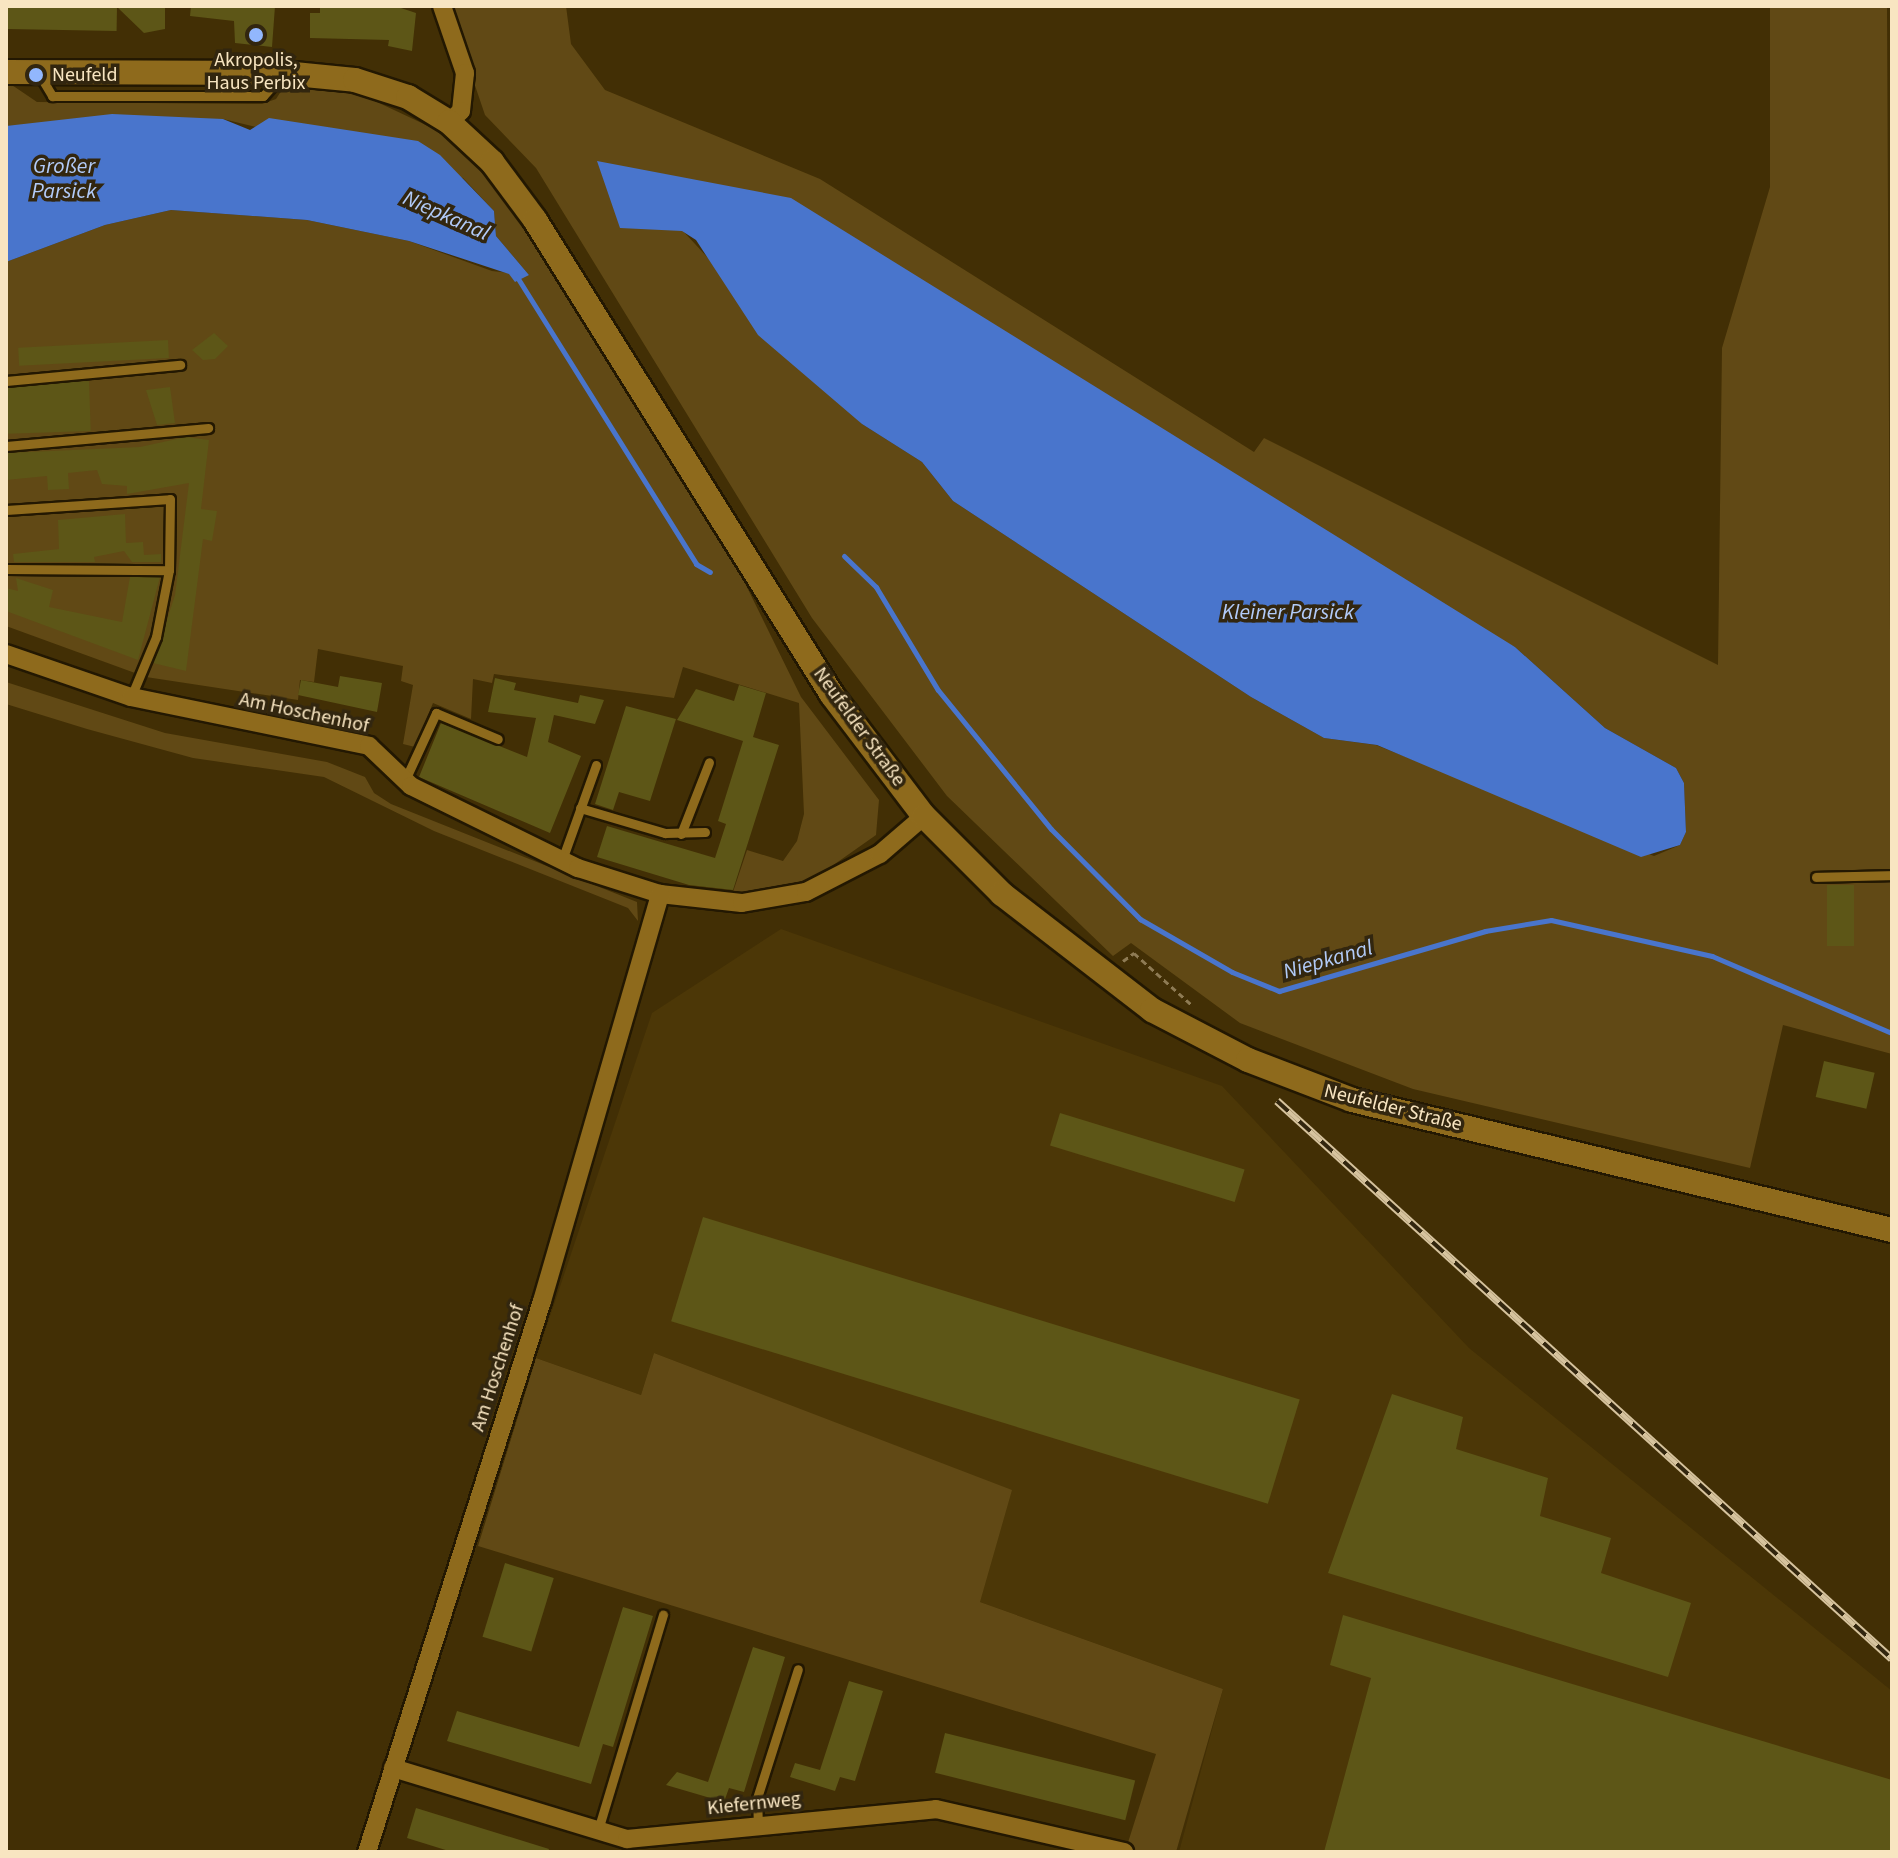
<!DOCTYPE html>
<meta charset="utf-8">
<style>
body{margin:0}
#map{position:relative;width:1898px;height:1858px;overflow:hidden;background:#422f05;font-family:"Source Sans 3",sans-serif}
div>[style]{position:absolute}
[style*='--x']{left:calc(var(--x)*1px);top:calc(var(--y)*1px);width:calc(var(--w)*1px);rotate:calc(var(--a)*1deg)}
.built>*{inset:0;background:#4c3707}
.green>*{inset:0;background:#614915}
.water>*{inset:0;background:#4975cc}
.stream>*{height:5px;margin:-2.5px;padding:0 2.5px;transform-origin:2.5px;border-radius:2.5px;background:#4975cc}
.building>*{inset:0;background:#5d5617;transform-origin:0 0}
.path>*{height:3px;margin-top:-1.5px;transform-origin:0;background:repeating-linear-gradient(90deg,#8e7b54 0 6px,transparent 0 10px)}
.roads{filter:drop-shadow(2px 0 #231802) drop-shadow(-2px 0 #231802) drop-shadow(0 2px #231802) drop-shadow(0 -2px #231802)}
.service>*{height:9px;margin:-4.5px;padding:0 4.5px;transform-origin:4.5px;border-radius:4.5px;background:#8e6a1c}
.minor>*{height:18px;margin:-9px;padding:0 9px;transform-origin:9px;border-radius:9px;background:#8e6a1c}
.secondary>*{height:24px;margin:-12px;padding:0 12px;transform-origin:12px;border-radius:12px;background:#8e6a1c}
.rail>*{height:8px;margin-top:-4px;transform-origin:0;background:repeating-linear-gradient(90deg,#32260f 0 15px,#d6c39e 0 30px);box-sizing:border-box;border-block:2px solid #d6c39e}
.dots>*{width:22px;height:22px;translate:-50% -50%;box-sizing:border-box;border:4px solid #32260f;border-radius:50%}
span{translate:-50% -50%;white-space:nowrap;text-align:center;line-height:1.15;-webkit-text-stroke:7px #32260f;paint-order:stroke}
.poi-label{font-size:20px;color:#f8e5c1}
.left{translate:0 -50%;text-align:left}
.street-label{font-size:20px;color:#f8e5c1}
.water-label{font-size:22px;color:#b2cbf8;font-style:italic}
.frame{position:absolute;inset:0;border:8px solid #f8e5c1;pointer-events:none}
</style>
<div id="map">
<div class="built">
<div style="clip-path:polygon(781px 929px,1222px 1086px,1469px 1348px,1892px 1691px,1892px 1852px,1179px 1852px,1223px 1689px,980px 1602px,784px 1403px,654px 1353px,641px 1395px,536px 1358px,652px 1013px)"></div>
</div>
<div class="green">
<div style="clip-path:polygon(evenodd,448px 6px,566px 6px,571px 44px,605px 90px,820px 179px,1254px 452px,1264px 438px,1718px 665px,1722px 348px,1770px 187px,1770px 6px,1887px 6px,1892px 1054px,1783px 1025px,1750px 1168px,1413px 1089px,1240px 1023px,1131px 943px,1113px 956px,947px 796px,812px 618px,536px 168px,485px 115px,448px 6px,683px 231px,1515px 647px,1605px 728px,1676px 768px,1684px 783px,1686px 832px,1680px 845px,1654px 856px,1376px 745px,1324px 738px,1251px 697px,953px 501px,922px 462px,862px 424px,683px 231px)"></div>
<div style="clip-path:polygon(6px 81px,37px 102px,262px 104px,276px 99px,285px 85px,360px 94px,443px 133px,488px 173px,529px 230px,739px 571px,801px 697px,879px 800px,876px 835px,815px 878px,731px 898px,747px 850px,783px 861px,797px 841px,804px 814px,799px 703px,683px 667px,674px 698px,494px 674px,492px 683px,473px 679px,471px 719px,433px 703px,415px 747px,403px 744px,413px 685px,401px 681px,403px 666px,318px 649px,314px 682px,300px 680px,298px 700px,146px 677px,6px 626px,6px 262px,105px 225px,171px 210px,307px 220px,409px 241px,492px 271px,529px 275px,496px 236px,494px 211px,463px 178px,223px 119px,6px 126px)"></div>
<div style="clip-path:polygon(6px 682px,165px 733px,327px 762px,365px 777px,374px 793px,391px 804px,637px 902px,638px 921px,628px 908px,434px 831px,324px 777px,193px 758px,87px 729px,6px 704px)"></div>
<div style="clip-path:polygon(654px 1353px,1012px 1490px,980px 1602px,1223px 1689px,1176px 1852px,1125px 1852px,1156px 1754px,478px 1546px,536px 1358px,641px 1395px)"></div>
</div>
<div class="water">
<div style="clip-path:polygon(112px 114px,223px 119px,250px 130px,269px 118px,418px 141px,440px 155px,494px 211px,496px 236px,529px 275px,515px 282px,509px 274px,409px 241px,307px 220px,171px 210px,105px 225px,6px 262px,6px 126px)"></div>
<div style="clip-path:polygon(597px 161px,791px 198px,1515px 647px,1605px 728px,1676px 768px,1684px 783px,1686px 832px,1680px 845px,1641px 857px,1377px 745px,1324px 738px,1251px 697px,953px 501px,922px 462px,862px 424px,758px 335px,696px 240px,682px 231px,620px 228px)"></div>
</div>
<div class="stream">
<div style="--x:517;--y:277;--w:338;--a:58"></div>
<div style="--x:696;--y:564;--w:16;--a:30"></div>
<div style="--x:844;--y:556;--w:45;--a:44.1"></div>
<div style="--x:876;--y:587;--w:120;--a:59"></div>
<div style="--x:938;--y:690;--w:179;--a:50.9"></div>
<div style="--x:1051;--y:829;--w:127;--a:45.3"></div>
<div style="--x:1140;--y:919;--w:106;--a:29.9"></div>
<div style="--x:1232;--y:972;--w:51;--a:22"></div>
<div style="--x:1279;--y:991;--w:215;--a:-16.2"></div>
<div style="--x:1485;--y:931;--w:67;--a:-9.5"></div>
<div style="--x:1551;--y:920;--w:165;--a:12.6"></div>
<div style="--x:1712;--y:956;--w:196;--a:23.2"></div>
</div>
<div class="building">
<div style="left:8px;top:6px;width:109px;height:23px;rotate:1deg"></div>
<div style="clip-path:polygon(116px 6px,165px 6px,165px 29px,144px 33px)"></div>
<div style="clip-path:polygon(191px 6px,275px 6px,272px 47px,235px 43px,234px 21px,190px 16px)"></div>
<div style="clip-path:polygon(320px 6px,395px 6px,416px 13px,412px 51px,388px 46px,389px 40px,310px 38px,310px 13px,320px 13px)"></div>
<div style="clip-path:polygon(214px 333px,228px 346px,215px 359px,203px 360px,192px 350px)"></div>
<div style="left:168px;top:340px;width:18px;height:150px;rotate:87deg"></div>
<div style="left:89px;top:381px;width:50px;height:83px;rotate:88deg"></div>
<div style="clip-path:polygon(170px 387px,175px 423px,157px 425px,146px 390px)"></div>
<div style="clip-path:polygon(186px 437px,209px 440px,201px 509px,217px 511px,212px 541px,203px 539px,186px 671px,153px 663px,175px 595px,189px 483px,127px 494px,127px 486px,102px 484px,97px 470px,68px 473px,69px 489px,48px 490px,47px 476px,6px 480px,6px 453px,140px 447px)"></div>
<div style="clip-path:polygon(125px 514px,126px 543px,143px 542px,144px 555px,161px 554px,161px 562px,132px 562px,124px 551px,94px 557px,95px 562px,14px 562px,13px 554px,59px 549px,58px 520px)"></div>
<div style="clip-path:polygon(130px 577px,160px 577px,138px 660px,6px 611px,6px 588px,18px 591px,16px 578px,53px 590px,49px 607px,122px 622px)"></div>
<div style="clip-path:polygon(340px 676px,382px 683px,377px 712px,298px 695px,301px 680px,338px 687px)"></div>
<div style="clip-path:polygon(495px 678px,516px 683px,514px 690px,578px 703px,580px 695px,604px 700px,595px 724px,554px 715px,548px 742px,581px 756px,550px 833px,419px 777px,441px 723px,527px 757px,536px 718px,488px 712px)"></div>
<div style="clip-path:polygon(739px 685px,766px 693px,753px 737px,779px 745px,733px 890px,689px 885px,597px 857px,607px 826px,715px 858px,726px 824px,718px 821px,743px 741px,677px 720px,696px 689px,734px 701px)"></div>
<div style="clip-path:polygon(626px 706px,676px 719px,650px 801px,619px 792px,613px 810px,595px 804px)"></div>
<div style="left:1827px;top:885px;width:27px;height:61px"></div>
<div style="left:1824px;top:1061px;width:52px;height:37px;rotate:13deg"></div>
<div style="left:1060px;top:1113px;width:193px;height:34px;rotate:17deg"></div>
<div style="left:703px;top:1217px;width:624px;height:109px;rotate:17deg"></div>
<div style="clip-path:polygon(1392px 1394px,1463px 1417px,1456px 1449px,1548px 1478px,1540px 1516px,1611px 1538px,1601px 1573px,1691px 1603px,1668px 1677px,1328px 1573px)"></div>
<div style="left:505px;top:1563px;width:51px;height:77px;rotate:17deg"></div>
<div style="clip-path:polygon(623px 1607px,653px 1616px,613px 1747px,603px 1744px,591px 1784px,447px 1741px,457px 1711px,579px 1747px)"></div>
<div style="clip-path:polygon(1343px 1615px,1892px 1780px,1892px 1852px,1324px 1852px,1371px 1678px,1330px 1665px)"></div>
<div style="clip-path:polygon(753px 1647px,785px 1657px,744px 1792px,729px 1788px,724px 1802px,666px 1785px,677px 1772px,708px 1782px)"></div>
<div style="clip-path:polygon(849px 1681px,883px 1691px,855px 1781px,840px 1777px,835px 1791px,790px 1777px,795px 1763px,820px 1770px)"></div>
<div style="left:945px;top:1733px;width:196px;height:41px;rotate:14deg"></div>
<div style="clip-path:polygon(416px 1808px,549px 1849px,548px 1852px,452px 1852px,407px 1838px)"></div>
</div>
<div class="path">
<div style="--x:1123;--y:961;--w:14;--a:-36"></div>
<div style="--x:1134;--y:953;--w:79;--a:41.9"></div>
</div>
<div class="roads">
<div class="service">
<div style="--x:39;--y:74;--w:26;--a:59"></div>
<div style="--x:52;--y:96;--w:211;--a:0"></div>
<div style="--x:263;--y:96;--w:25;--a:-48"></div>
<div style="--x:6;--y:381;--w:175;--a:-5.3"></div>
<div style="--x:6;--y:446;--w:203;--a:-5.1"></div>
<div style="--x:6;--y:510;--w:164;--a:-3.8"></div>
<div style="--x:170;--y:499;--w:71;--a:90.8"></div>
<div style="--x:169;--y:570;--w:68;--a:101"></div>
<div style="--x:156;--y:637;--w:65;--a:112.6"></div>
<div style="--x:6;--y:569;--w:163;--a:0.4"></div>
<div style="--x:405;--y:780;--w:74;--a:-65.2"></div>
<div style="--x:436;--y:713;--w:67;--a:22.8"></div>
<div style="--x:580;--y:808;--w:89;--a:16.4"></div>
<div style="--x:665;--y:833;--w:40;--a:-1.4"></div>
<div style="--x:681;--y:834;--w:77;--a:-68.7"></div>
<div style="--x:562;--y:860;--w:101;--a:-70.3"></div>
<div style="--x:1816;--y:877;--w:76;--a:-1.5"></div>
<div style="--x:758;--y:1826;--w:28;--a:-92"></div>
<div style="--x:757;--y:1798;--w:135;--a:-72.4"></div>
<div style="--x:598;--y:1830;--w:225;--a:-73.2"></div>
</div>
<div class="minor">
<div style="--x:442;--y:6;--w:71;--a:71.1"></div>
<div style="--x:465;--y:73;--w:38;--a:96"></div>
<div style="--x:461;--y:111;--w:16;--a:137"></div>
<div style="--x:6;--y:654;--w:132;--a:19"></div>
<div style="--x:131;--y:697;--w:243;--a:11.6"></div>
<div style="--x:369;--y:746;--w:58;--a:43.6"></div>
<div style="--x:411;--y:786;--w:186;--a:26.2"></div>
<div style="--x:578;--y:868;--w:86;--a:17.6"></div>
<div style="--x:660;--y:894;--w:82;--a:6.3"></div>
<div style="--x:742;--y:903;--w:65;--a:-9.8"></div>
<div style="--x:806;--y:892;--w:83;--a:-27.2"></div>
<div style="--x:880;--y:854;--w:58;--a:-40.8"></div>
<div style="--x:393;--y:1768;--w:245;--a:16.9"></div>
<div style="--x:627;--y:1839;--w:310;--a:-5.5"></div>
<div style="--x:936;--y:1809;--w:193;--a:12.9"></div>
<div style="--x:367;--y:1852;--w:578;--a:-72.38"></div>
<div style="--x:542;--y:1301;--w:424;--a:-73.8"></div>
</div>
<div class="secondary">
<div style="--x:6;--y:72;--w:278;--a:0.2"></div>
<div style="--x:284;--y:73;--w:71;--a:5.6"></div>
<div style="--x:355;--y:80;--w:56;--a:17.8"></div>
<div style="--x:408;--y:97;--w:48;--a:31.4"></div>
<div style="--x:449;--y:122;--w:59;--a:42.9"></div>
<div style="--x:492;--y:162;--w:72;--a:53.4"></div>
<div style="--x:535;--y:220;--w:560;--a:57.98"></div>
<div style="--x:832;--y:695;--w:152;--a:52.8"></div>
<div style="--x:924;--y:816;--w:110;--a:45"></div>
<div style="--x:1002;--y:894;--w:190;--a:37.7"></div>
<div style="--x:1152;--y:1010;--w:108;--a:27.5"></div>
<div style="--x:1248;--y:1060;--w:111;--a:21"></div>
<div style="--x:1352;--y:1100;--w:555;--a:13.54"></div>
</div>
</div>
<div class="rail">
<div style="--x:1277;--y:1101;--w:830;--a:42.22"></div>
</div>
<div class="dots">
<div style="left:256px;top:35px;background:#92b7fd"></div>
<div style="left:36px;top:75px;background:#92b7fd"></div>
</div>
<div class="poi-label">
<span style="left:256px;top:72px">Akropolis,<br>Haus Perbix</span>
<span class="left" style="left:52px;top:75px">Neufeld</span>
</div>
<div class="street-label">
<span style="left:304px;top:713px;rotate:12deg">Am Hoschenhof</span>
<span style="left:859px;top:727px;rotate:54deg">Neufelder Straße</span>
<span style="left:1393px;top:1108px;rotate:14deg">Neufelder Straße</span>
<span style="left:498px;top:1368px;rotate:-72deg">Am Hoschenhof</span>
<span style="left:754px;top:1804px;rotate:-6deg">Kiefernweg</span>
</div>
<div class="water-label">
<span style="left:64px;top:179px">Großer<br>Parsick</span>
<span style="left:446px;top:216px;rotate:24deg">Niepkanal</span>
<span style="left:1288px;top:613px">Kleiner Parsick</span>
<span style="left:1328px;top:960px;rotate:-16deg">Niepkanal</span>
</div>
<div class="frame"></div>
</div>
